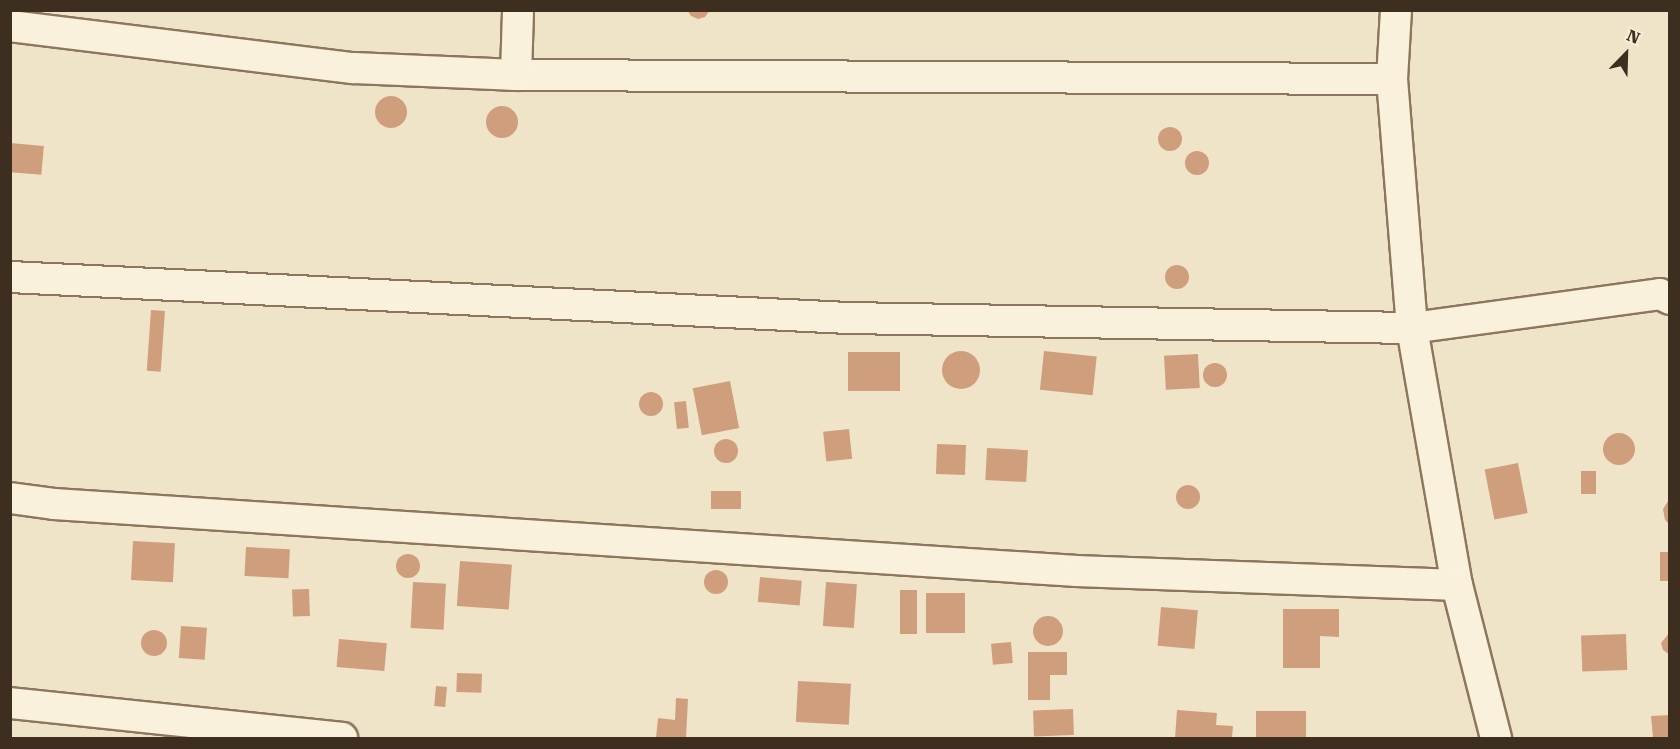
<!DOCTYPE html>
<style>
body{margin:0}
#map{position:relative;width:1680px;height:749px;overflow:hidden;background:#f0e4c8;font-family:"Roboto Serif",serif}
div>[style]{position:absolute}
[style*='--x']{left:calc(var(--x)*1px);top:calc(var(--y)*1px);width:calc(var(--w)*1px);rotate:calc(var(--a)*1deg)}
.building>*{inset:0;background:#cf9f7d;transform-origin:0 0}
.round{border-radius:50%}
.roads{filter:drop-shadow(2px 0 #8d765c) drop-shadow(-2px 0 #8d765c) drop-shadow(0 2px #8d765c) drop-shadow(0 -2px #8d765c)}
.minor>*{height:30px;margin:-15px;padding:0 15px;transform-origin:15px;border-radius:15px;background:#faf1dc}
span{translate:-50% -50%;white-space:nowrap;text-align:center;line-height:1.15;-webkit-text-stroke:6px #f7eed8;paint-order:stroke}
.frame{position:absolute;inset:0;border:12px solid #3d2e20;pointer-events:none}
.north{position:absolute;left:1596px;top:24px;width:60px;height:60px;-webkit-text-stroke:4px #f7eed8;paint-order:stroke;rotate:23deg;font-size:16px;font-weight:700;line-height:24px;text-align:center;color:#3d2e20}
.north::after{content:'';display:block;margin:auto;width:21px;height:27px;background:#3d2e20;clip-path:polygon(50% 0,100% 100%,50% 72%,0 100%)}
</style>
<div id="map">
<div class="building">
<div style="clip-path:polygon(687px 10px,710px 10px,705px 17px,698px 19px,691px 16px)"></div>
<div class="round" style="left:375px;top:96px;width:32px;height:32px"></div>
<div class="round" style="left:486px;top:106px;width:32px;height:32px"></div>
<div class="round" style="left:1158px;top:127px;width:24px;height:24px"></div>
<div style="left:10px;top:143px;width:34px;height:29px;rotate:5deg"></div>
<div class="round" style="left:1185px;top:151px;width:24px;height:24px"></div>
<div class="round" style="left:1165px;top:265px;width:24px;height:24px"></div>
<div style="left:151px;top:310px;width:14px;height:61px;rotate:4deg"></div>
<div class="round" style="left:942px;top:351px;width:38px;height:38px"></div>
<div style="left:1044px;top:351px;width:53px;height:39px;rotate:6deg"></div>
<div style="left:848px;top:352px;width:52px;height:39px"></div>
<div style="left:1198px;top:354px;width:34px;height:34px;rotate:87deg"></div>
<div class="round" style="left:1203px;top:363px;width:24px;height:24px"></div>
<div style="left:730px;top:381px;width:48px;height:38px;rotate:79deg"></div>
<div class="round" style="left:639px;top:392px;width:24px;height:24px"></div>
<div style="left:686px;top:401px;width:27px;height:12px;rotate:84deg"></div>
<div style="left:849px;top:429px;width:30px;height:26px;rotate:84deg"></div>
<div class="round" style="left:1603px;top:433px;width:32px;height:32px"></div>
<div class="round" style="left:714px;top:439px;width:24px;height:24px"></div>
<div style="left:937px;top:444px;width:29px;height:30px;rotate:2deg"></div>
<div style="left:987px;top:448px;width:41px;height:32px;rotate:3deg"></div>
<div style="left:1518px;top:463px;width:51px;height:34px;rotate:79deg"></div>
<div style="left:1581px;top:471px;width:15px;height:23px"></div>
<div class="round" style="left:1176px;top:485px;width:24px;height:24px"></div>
<div style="left:741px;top:491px;width:18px;height:30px;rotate:90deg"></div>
<div style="clip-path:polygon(1670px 498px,1670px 525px,1665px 520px,1663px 509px)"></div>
<div style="left:133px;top:541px;width:42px;height:39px;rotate:3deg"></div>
<div style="left:246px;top:547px;width:44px;height:29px;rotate:3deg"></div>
<div style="left:1660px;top:552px;width:10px;height:29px"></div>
<div class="round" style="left:396px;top:554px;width:24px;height:24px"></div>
<div style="left:460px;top:561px;width:52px;height:45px;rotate:4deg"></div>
<div class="round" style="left:704px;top:570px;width:24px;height:24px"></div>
<div style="left:760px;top:577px;width:42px;height:25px;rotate:5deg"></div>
<div style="left:413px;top:582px;width:33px;height:46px;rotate:3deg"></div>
<div style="left:826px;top:582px;width:31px;height:44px;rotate:4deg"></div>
<div style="left:309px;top:589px;width:27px;height:17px;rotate:88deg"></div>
<div style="left:900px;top:590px;width:17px;height:44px"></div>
<div style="left:926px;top:593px;width:39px;height:40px"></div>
<div style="left:1161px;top:607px;width:37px;height:39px;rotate:5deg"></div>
<div style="clip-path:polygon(1283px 609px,1339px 609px,1339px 637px,1320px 636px,1320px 668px,1283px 668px)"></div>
<div class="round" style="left:1033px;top:616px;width:30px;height:30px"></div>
<div style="left:181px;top:626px;width:26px;height:32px;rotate:4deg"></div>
<div class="round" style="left:141px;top:630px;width:26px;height:26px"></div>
<div style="clip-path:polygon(1670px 632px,1670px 655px,1663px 650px,1661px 643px)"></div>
<div style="left:1626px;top:634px;width:36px;height:45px;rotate:88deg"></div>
<div style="left:339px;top:639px;width:48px;height:28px;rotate:5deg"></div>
<div style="left:1011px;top:642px;width:21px;height:20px;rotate:85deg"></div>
<div style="clip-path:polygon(1028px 652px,1067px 652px,1067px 675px,1050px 675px,1050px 700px,1028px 700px)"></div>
<div style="left:457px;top:673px;width:25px;height:19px;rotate:2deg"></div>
<div style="left:798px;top:681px;width:53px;height:41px;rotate:3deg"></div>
<div style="left:436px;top:686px;width:11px;height:20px;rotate:5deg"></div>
<div style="clip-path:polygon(676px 698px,688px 699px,686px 738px,656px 738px,658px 718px,675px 720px)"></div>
<div style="left:1073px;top:709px;width:26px;height:40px;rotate:88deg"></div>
<div style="clip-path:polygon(1177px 710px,1217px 713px,1216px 725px,1233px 726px,1232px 738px,1175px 738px)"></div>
<div style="left:1256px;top:711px;width:50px;height:27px"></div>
<div style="clip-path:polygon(1670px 715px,1670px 738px,1653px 738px,1651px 716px)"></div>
</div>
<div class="roads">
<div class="minor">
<div style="--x:1396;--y:10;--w:69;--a:93.3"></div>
<div style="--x:1392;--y:79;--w:250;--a:85.4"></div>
<div style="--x:1412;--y:328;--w:261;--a:80.1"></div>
<div style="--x:1457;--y:585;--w:158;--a:75.7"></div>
<div style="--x:10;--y:26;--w:347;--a:7"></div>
<div style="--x:354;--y:68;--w:162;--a:2.5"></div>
<div style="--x:516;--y:75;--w:876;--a:0.26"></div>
<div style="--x:516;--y:75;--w:65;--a:-88.2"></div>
<div style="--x:10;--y:277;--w:839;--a:2.8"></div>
<div style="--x:848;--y:318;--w:564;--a:1.02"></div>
<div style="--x:1412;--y:328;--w:250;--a:-7.8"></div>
<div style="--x:1660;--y:294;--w:11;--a:27"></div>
<div style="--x:10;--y:498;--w:44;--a:7.8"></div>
<div style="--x:54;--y:504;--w:1025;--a:3.75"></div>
<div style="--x:1077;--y:571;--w:380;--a:2.1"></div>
<div style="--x:10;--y:703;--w:334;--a:6"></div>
</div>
</div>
<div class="frame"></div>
<div class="north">N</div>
</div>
